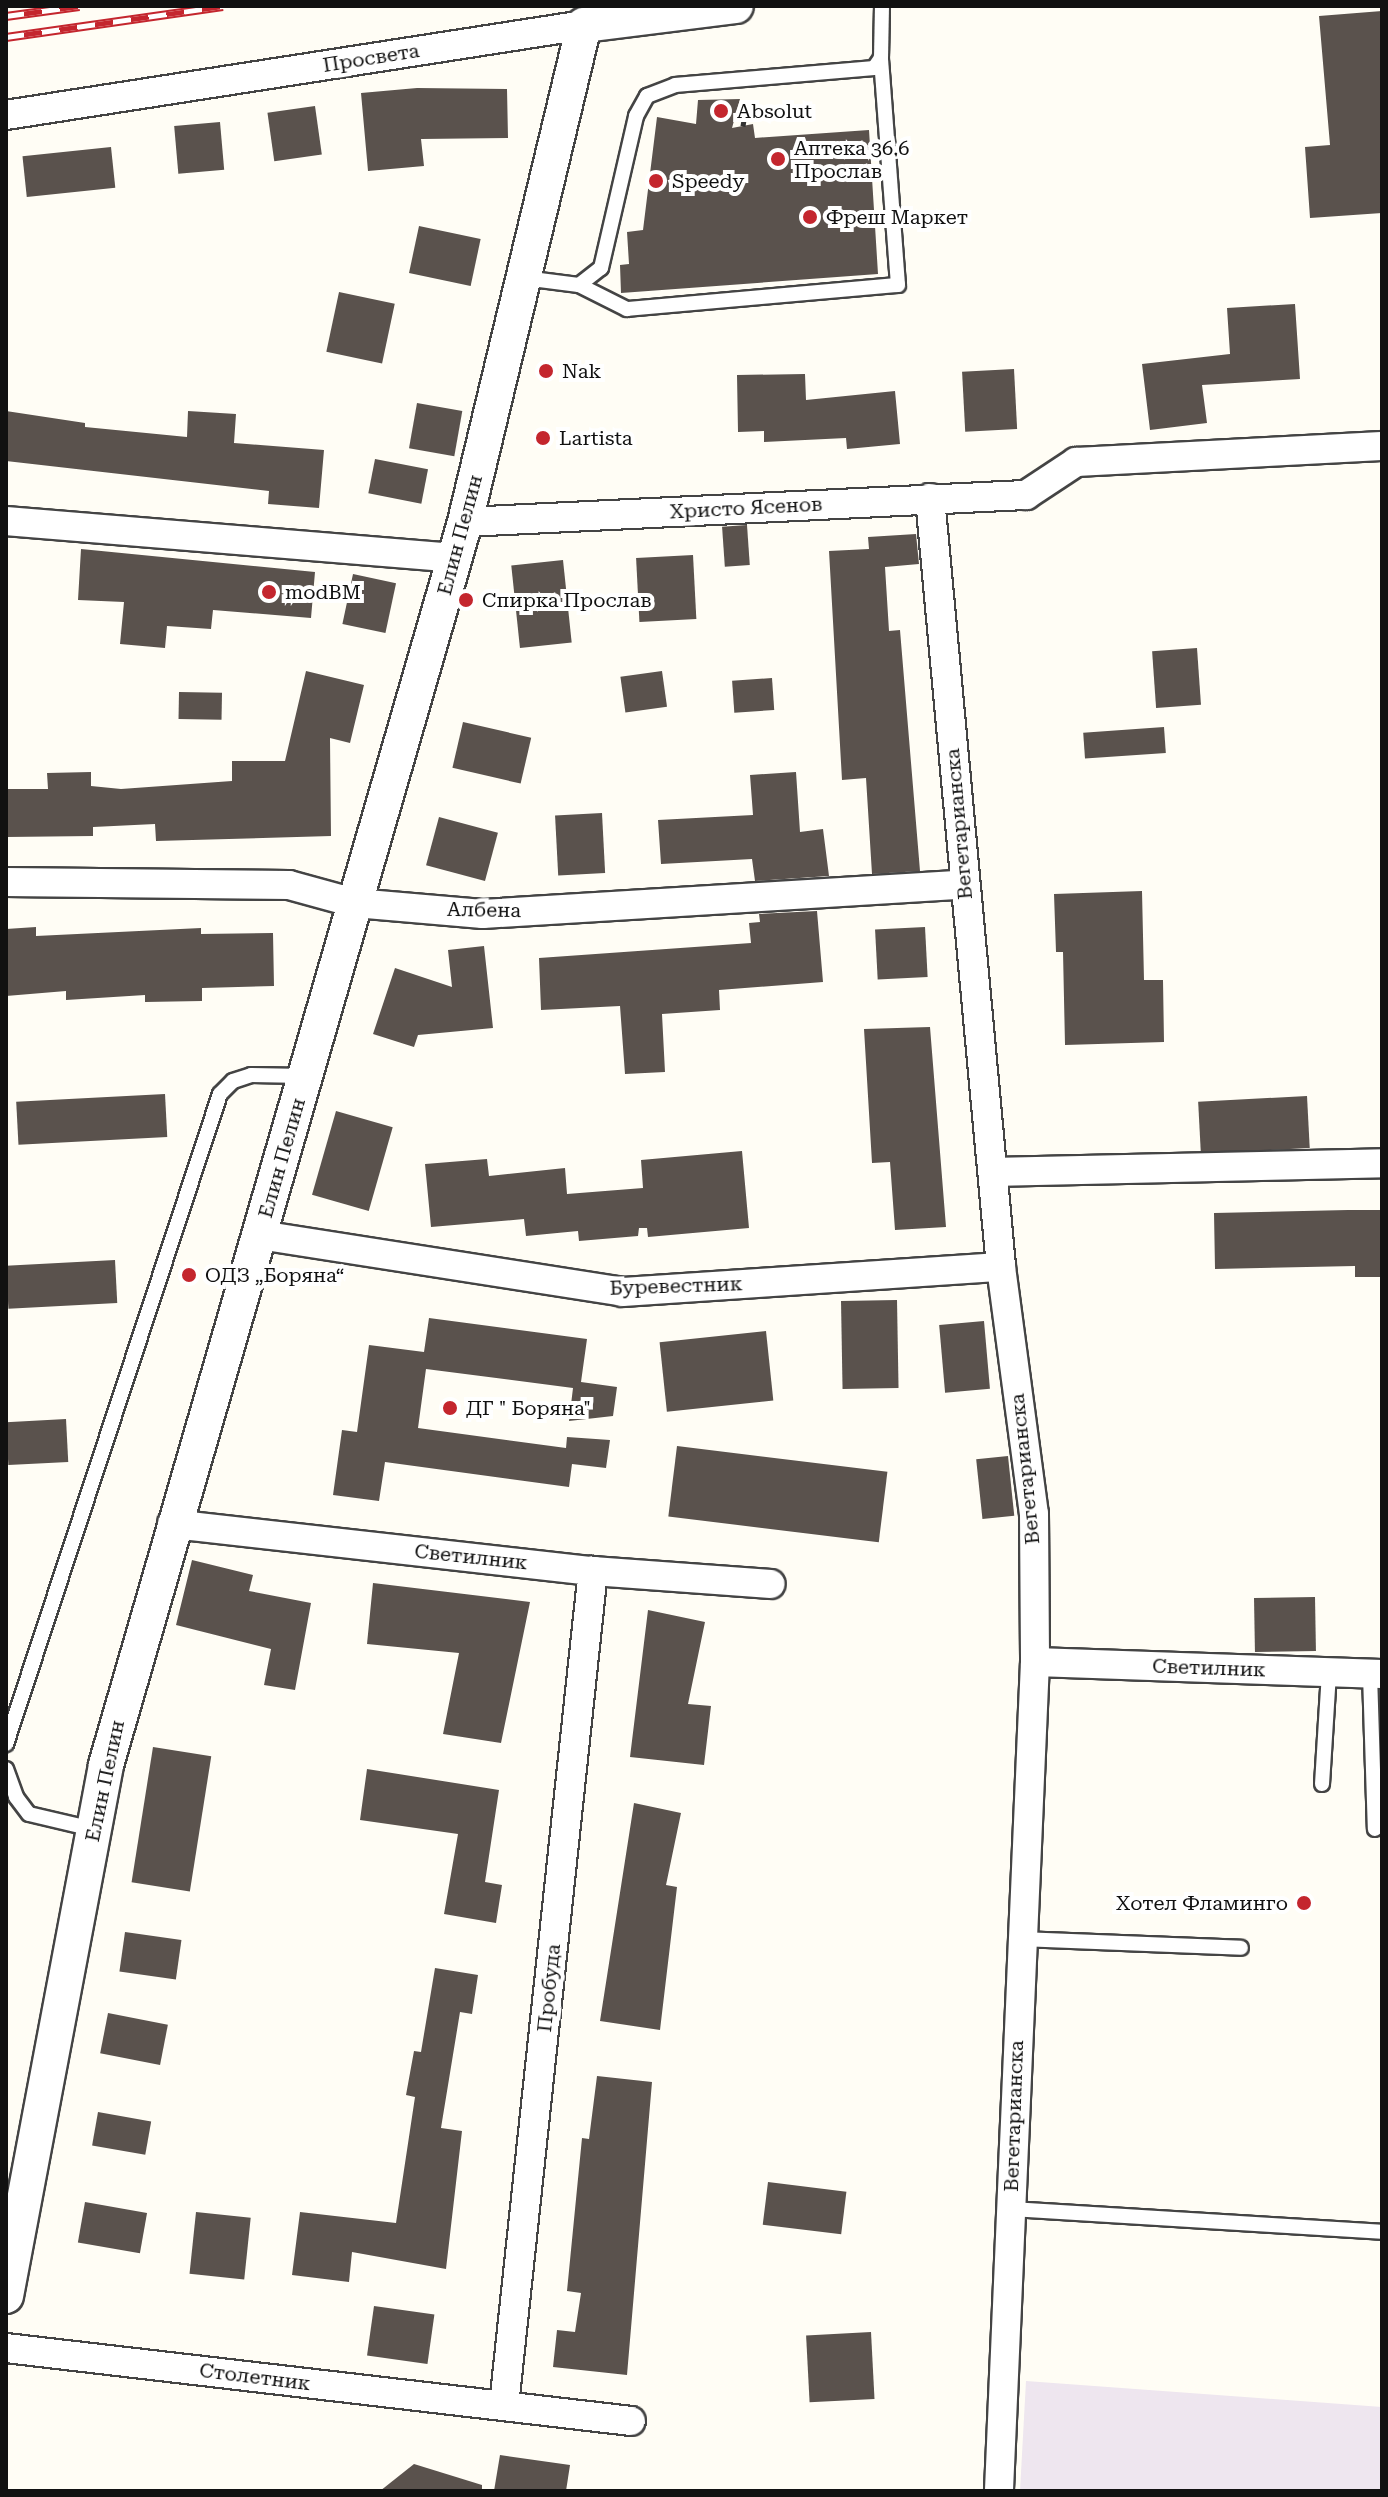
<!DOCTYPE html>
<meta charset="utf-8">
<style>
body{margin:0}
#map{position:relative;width:1388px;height:2497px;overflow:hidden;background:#fffdf5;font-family:"Roboto Serif",serif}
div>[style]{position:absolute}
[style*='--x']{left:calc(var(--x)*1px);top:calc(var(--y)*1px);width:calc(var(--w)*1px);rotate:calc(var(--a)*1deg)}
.industrial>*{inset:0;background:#eee6ef}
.building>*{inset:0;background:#5a524d;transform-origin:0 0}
.path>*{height:5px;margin-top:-2.5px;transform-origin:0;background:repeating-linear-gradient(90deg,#333 0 8px,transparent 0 12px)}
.roads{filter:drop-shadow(2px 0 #444) drop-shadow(-2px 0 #444) drop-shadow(0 2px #444) drop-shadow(0 -2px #444)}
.service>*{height:14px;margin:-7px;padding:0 7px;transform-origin:7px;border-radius:7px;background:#fff}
.minor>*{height:28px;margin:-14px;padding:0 14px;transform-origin:14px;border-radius:14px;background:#fff}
.tertiary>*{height:34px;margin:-17px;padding:0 17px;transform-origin:17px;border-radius:17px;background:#fff}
.rail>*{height:9px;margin-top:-4.5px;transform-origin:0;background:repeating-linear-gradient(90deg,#fff 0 18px,#c4262e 0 36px);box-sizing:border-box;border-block:2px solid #c4262e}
.dots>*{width:22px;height:22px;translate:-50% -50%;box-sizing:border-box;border:4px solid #fff;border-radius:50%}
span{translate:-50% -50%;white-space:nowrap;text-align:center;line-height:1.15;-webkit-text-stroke:8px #fff;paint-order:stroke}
.street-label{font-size:20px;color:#111}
.poi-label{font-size:20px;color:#111}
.left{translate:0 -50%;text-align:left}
.right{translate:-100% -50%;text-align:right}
.frame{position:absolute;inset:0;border:8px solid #111;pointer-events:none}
</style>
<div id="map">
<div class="industrial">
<div style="clip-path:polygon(1026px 2381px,1382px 2407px,1382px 2491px,1020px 2491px)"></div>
</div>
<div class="building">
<div style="clip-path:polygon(1382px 11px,1382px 213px,1310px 218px,1305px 147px,1330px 145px,1319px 16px)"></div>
<div style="clip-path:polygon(417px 88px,507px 89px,508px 138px,421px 139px,424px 166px,368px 171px,361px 93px)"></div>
<div style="clip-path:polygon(740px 99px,732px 128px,753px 124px,755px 138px,869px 130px,878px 274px,621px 293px,620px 265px,629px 264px,627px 232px,643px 230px,657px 117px,696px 124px,698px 100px)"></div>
<div style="left:315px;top:106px;width:49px;height:48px;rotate:82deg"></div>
<div style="left:220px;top:122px;width:48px;height:46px;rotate:85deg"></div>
<div style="left:111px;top:147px;width:41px;height:89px;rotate:84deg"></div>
<div style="left:419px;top:226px;width:63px;height:48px;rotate:12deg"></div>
<div style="left:339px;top:292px;width:57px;height:61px;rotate:12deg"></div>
<div style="clip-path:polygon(1295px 304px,1300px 379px,1202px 385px,1207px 423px,1150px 430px,1142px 364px,1230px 354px,1227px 308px)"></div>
<div style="left:1014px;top:369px;width:60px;height:52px;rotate:87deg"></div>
<div style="clip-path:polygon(805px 374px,806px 400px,895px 391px,900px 444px,847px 449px,846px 438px,764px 442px,764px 431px,738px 432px,737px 375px)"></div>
<div style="left:417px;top:403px;width:46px;height:46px;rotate:10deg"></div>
<div style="clip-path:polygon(6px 411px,85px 423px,85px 427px,187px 437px,188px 411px,236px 414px,234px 443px,324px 450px,319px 508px,268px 504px,269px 491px,6px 461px)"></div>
<div style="left:375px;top:459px;width:54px;height:35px;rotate:11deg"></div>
<div style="left:747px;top:525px;width:40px;height:25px;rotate:86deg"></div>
<div style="clip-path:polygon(916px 534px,919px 564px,885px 567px,889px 631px,900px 630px,920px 871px,872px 874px,866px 778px,842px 780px,829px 551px,869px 549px,868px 537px)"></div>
<div style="clip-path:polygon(81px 549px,315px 572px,311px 618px,213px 610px,211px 629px,167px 626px,165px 648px,120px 644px,124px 602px,78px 600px)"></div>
<div style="left:693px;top:555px;width:64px;height:57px;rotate:87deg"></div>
<div style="left:563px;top:560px;width:83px;height:52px;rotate:84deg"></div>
<div style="left:353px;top:574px;width:44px;height:51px;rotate:12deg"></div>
<div style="left:1197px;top:648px;width:57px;height:45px;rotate:86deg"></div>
<div style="clip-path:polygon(306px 671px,364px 685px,350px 743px,330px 738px,331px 836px,156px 841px,155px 824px,93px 827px,93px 836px,6px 837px,6px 789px,48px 789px,47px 773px,91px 772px,91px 786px,121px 789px,232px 781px,232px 761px,285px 761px)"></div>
<div style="left:662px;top:671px;width:36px;height:42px;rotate:82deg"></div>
<div style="left:772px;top:678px;width:32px;height:40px;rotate:86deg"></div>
<div style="left:179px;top:692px;width:43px;height:27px;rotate:1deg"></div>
<div style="left:463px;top:722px;width:70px;height:47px;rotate:13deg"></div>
<div style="left:1164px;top:727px;width:26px;height:81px;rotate:86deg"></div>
<div style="clip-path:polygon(796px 772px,800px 832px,823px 829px,829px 876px,755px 881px,752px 859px,661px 864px,658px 820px,753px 815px,750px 775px)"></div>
<div style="left:602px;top:813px;width:60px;height:47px;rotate:87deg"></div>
<div style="left:439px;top:817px;width:61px;height:50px;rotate:15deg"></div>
<div style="clip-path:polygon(1142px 891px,1144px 980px,1163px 980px,1164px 1042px,1065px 1045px,1063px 952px,1056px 952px,1054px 894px)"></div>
<div style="clip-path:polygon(817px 911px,823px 982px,719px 990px,720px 1010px,662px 1014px,665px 1072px,625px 1074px,620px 1006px,541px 1010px,539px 958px,751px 943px,749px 923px,760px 922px,759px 914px)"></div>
<div style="clip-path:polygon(36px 927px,36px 936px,201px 928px,201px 934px,273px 933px,274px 986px,202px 988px,202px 1001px,145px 1002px,145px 995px,66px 1000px,66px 991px,6px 996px,6px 929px)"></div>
<div style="left:925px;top:927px;width:50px;height:50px;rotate:87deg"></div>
<div style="clip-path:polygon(484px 946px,493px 1028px,418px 1035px,414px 1047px,373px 1034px,395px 968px,452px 987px,448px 950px)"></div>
<div style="clip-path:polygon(930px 1027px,946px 1227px,895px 1230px,890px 1162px,872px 1163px,864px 1029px)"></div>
<div style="left:165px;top:1094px;width:43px;height:149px;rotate:87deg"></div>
<div style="left:1307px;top:1096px;width:52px;height:109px;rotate:87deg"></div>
<div style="left:336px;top:1111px;width:59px;height:87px;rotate:16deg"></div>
<div style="clip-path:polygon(742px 1151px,749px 1228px,648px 1237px,647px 1228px,639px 1228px,638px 1236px,579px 1241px,578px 1231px,526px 1236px,524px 1219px,431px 1227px,425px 1164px,487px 1159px,489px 1176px,565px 1168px,567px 1194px,643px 1188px,641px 1160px)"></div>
<div style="clip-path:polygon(1348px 1210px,1382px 1210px,1382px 1277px,1355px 1277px,1355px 1266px,1215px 1269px,1214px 1213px)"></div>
<div style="left:115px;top:1260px;width:43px;height:109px;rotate:87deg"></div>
<div style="left:897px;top:1300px;width:88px;height:56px;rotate:89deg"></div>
<div style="clip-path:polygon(429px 1318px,587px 1339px,581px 1382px,617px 1387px,613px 1416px,569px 1421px,573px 1388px,426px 1369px,418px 1428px,566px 1448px,567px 1437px,610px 1440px,606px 1468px,572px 1464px,569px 1487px,385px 1462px,379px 1501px,333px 1495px,342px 1430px,357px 1432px,369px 1345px,424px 1352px)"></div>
<div style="left:984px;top:1321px;width:68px;height:45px;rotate:85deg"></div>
<div style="left:766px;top:1331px;width:70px;height:107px;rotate:84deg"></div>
<div style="left:66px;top:1419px;width:43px;height:60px;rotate:87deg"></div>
<div style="left:677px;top:1446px;width:212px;height:71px;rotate:7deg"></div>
<div style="left:1008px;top:1456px;width:60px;height:32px;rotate:84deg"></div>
<div style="clip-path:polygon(192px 1560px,253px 1575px,249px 1591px,311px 1603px,295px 1690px,264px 1685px,271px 1649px,176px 1625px)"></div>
<div style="clip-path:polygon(373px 1583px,530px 1602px,501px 1743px,443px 1734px,459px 1653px,367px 1644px)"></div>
<div style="left:1315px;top:1597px;width:54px;height:61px;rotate:89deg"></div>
<div style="clip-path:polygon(648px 1610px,705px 1622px,688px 1704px,711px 1706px,704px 1765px,630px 1757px)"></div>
<div style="left:153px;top:1747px;width:59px;height:137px;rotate:9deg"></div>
<div style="clip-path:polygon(367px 1769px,499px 1790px,485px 1882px,502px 1885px,496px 1923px,444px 1914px,458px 1834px,360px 1820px)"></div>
<div style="clip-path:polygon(634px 1803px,681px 1813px,666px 1885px,677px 1887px,660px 2030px,600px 2021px)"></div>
<div style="left:125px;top:1932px;width:57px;height:40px;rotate:8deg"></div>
<div style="clip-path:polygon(435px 1968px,478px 1975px,472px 2014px,460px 2012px,441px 2128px,462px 2131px,446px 2269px,352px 2252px,349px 2282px,292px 2275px,300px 2212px,396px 2223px,415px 2097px,406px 2095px,414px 2051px,421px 2052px)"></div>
<div style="left:108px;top:2013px;width:61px;height:41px;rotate:11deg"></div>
<div style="clip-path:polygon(597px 2076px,652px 2082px,627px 2375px,553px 2367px,557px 2330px,575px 2332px,581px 2293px,567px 2291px,582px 2138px,589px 2139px)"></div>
<div style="left:98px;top:2112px;width:54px;height:34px;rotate:10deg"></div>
<div style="left:768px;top:2182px;width:79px;height:43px;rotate:7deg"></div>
<div style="left:85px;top:2202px;width:63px;height:41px;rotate:10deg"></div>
<div style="left:196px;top:2212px;width:55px;height:62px;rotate:6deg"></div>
<div style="left:374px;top:2306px;width:61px;height:50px;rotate:8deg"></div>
<div style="left:871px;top:2332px;width:67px;height:65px;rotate:87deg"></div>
<div style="clip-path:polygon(500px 2455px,570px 2465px,566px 2491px,494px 2491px)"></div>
<div style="clip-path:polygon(414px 2464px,482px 2485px,482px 2491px,380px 2491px)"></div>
</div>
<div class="path">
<div style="--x:743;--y:126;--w:25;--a:-81"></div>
</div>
<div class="roads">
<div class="service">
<div style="--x:524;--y:278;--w:55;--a:7.3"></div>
<div style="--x:579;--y:285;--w:28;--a:-38"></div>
<div style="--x:601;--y:268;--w:156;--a:-77"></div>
<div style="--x:636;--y:116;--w:23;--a:-61"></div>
<div style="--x:647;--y:96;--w:30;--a:-21"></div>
<div style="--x:675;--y:85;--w:200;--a:-4.9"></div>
<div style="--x:874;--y:68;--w:12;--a:-55"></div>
<div style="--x:881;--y:58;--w:52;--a:-88.9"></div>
<div style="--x:579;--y:285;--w:54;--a:26.6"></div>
<div style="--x:627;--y:309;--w:272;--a:-5.1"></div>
<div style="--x:898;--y:285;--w:228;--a:-94.3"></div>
<div style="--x:1370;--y:1674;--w:155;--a:88.2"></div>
<div style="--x:6;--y:1744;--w:684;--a:-71.78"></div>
<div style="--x:220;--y:1094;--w:18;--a:-45"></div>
<div style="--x:233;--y:1081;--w:19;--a:-18"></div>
<div style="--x:251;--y:1075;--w:54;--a:1.1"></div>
<div style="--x:6;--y:1769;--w:30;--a:70"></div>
<div style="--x:16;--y:1797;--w:21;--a:53"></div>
<div style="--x:29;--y:1814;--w:66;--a:13.2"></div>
<div style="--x:1322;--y:1784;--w:111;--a:-86.4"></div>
<div style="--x:1021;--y:1939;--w:220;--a:2.3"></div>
<div style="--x:1010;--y:2209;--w:373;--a:3.5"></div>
</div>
<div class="minor">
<div style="--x:6;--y:115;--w:585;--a:-8.85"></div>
<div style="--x:930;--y:498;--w:772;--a:84.72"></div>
<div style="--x:1001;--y:1267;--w:249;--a:82.4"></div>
<div style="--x:1034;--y:1514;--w:148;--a:89.6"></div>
<div style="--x:1035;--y:1662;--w:830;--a:92.49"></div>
<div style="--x:6;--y:521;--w:451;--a:4.7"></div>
<div style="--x:465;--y:522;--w:562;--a:-2.76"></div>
<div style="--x:1026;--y:495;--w:60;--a:-33.4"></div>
<div style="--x:1076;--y:462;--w:306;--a:-3"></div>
<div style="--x:6;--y:882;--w:283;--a:0.6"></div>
<div style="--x:289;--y:885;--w:68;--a:15.3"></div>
<div style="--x:355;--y:903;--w:128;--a:4.9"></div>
<div style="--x:483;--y:914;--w:482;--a:-3.5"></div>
<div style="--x:994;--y:1172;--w:388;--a:-1.3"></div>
<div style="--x:260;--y:1235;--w:366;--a:8.9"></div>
<div style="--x:622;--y:1292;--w:380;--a:-3.8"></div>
<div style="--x:172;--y:1524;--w:424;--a:6.4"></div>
<div style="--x:593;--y:1571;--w:178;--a:4.2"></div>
<div style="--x:1035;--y:1662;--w:347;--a:2"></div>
<div style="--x:6;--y:2348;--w:629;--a:6.66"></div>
<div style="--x:504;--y:2405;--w:839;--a:-83.91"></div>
</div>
<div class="tertiary">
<div style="--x:6;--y:2296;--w:540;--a:-79.33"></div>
<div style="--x:106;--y:1765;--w:1294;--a:-73.89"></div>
<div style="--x:465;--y:522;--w:511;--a:-76.53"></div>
<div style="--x:584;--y:25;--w:153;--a:-7.1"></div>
</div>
</div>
<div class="rail">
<div style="--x:6;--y:16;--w:74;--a:-7.8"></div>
<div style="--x:6;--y:37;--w:219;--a:-8.1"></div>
</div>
<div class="dots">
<div style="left:721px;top:111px;background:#c4262e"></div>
<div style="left:778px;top:159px;background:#c4262e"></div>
<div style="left:656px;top:181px;background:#c4262e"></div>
<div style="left:810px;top:217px;background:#c4262e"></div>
<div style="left:546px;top:371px;background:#c4262e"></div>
<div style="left:543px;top:438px;background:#c4262e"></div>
<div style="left:269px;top:592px;background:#c4262e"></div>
<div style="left:466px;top:600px;background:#c4262e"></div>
<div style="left:189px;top:1275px;background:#c4262e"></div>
<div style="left:450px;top:1408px;background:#c4262e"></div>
<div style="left:1304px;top:1903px;background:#c4262e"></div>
</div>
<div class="street-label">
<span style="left:371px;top:58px;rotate:-9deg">Просвета</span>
<span style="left:746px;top:508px;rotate:-3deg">Христо Ясенов</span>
<span style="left:460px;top:535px;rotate:-75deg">Елин Пелин</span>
<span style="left:959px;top:824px;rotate:-95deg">Вегетарианска</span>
<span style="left:484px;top:910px;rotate:1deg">Албена</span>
<span style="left:282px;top:1158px;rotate:-74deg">Елин Пелин</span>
<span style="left:676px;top:1286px;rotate:-2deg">Буревестник</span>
<span style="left:1025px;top:1469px;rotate:-96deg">Вегетарианска</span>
<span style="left:471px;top:1557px;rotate:6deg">Светилник</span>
<span style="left:1209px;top:1668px;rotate:2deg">Светилник</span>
<span style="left:105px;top:1781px;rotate:-78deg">Елин Пелин</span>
<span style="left:549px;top:1988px;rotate:-84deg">Пробуда</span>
<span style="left:1014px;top:2116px;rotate:-88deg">Вегетарианска</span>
<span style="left:255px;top:2377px;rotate:7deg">Столетник</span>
</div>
<div class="poi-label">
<span class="left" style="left:737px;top:111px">Absolut</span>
<span class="left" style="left:794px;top:160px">Аптека 36.6<br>Прослав</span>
<span class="left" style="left:672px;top:181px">Speedy</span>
<span class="left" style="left:826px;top:217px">Фреш Маркет</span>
<span class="left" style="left:562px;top:371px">Nak</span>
<span class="left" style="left:559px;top:438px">Lartista</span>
<span class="left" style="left:285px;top:592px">modBM</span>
<span class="left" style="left:482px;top:600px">Спирка Прослав</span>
<span class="left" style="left:205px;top:1275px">ОДЗ „Боряна“</span>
<span class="left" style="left:466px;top:1408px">ДГ " Боряна"</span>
<span class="right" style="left:1288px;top:1903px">Хотел Фламинго</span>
</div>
<div class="frame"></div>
</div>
